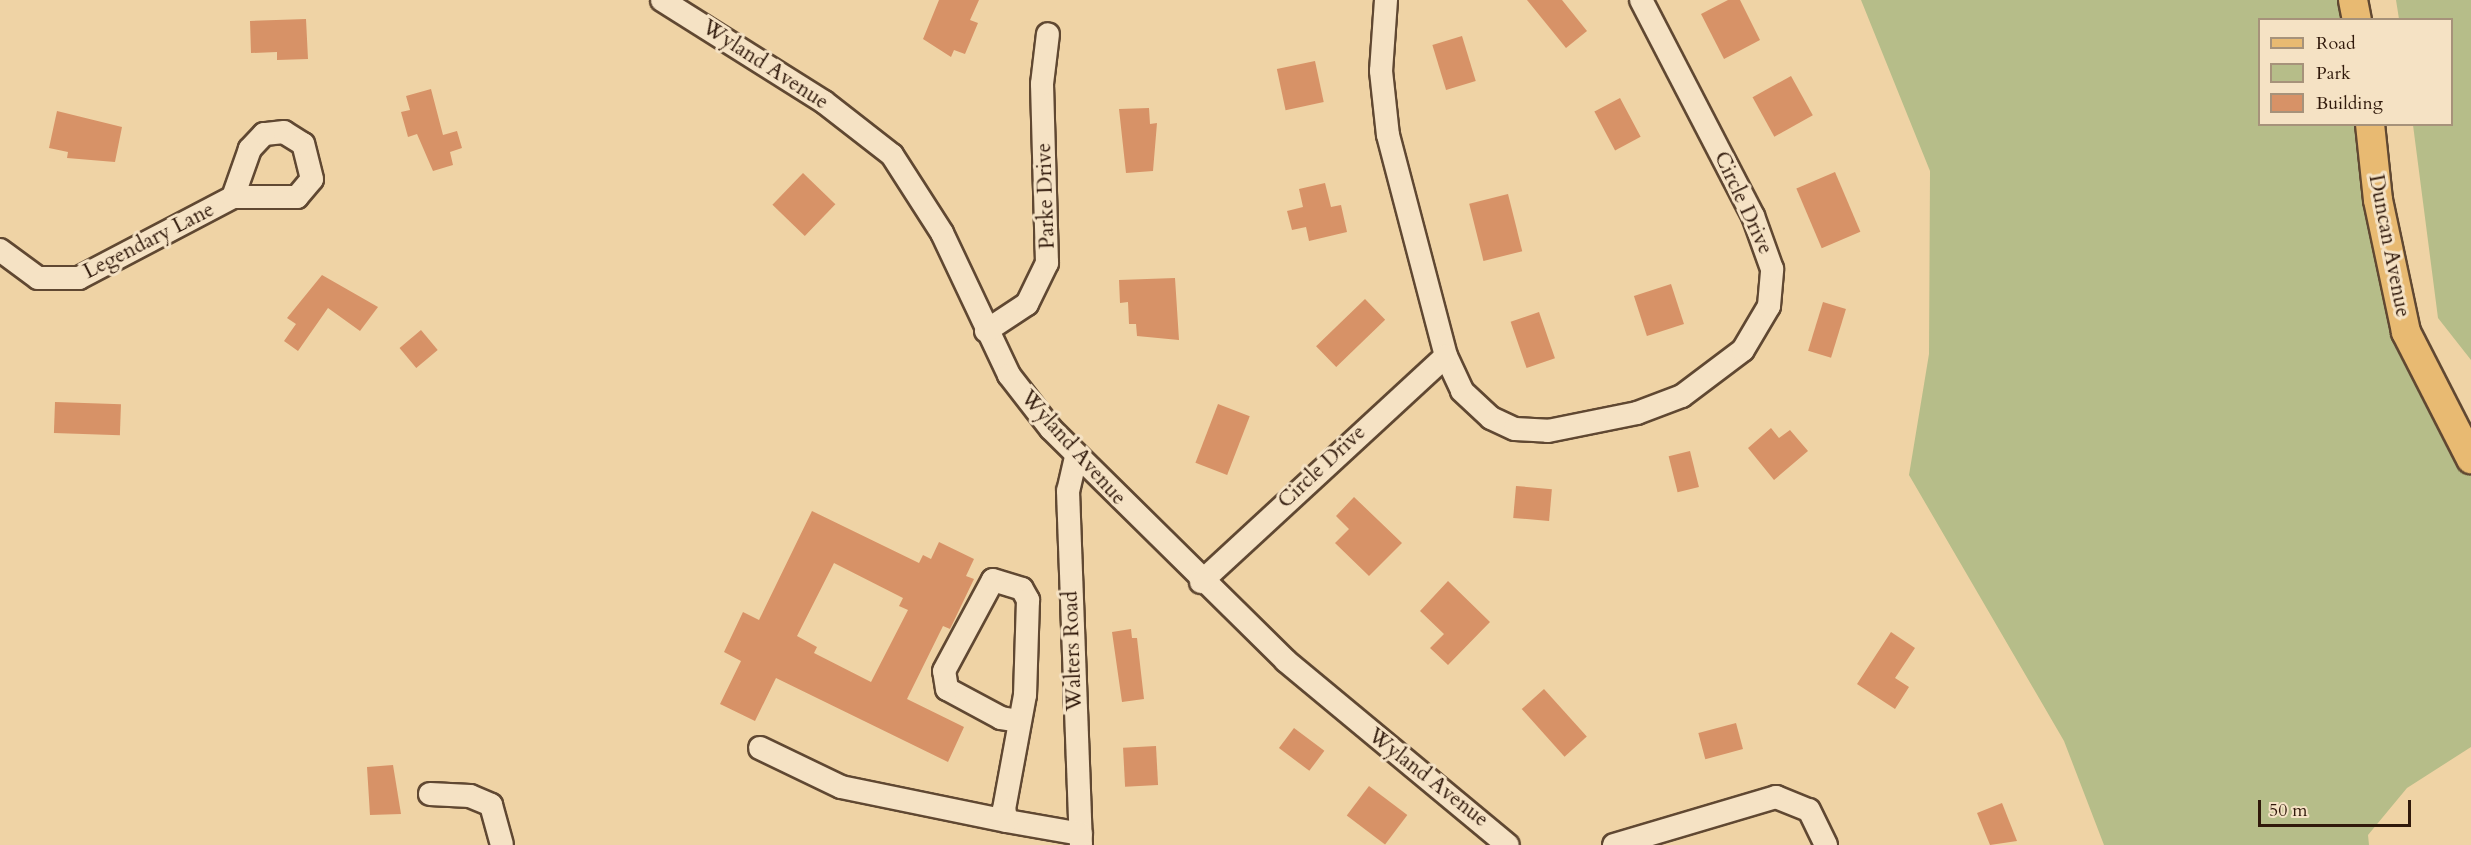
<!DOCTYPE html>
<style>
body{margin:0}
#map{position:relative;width:2471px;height:845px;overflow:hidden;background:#efd3a5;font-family:Cardo,serif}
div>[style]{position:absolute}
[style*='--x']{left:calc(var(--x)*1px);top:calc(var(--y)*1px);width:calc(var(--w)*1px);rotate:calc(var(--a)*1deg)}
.green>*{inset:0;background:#b6bd89}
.building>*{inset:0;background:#d79267;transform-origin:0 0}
.roads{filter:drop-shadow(2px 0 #604832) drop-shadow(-2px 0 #604832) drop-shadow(0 2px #604832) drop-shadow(0 -2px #604832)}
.minor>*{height:22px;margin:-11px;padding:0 11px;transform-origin:11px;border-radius:11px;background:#f5e2c4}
.major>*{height:28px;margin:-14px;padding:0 14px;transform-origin:14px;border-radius:14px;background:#e8ba72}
span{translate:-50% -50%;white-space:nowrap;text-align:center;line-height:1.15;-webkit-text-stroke:6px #f5e2c4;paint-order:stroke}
.street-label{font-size:21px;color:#30190b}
.legend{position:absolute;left:2258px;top:18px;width:195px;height:108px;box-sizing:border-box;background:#f5e2c4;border:2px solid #a6927a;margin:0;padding:8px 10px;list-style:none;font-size:18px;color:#30190b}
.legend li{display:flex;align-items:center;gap:12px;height:30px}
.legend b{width:30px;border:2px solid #a6927a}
.scale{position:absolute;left:2258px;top:800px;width:153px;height:27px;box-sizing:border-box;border:3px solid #30190b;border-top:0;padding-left:8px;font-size:18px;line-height:21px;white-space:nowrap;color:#30190b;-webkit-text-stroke:4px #f5e2c4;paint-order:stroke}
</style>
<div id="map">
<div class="green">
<div style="clip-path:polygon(1861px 0,2353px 0,2357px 19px,2260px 20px,2260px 124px,2370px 125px,2391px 278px,2471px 459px,2471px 747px,2407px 788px,2368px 835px,2369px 845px,2104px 845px,2064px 741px,1909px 475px,1929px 354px,1930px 171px)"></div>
<div style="clip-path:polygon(2396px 0,2471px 0,2471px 360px,2438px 318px,2413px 125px,2452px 124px,2452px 20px,2399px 19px)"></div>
</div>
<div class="building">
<div style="clip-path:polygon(939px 0,979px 0,970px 20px,978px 23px,965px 54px,954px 50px,951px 57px,923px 39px)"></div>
<div style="clip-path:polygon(1527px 0,1562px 0,1587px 31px,1566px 48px)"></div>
<div style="clip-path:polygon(1728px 0,1740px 0,1760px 40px,1724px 59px,1701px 14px)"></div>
<div style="clip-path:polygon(306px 19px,308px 59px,277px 60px,277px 52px,251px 53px,250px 21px)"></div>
<div style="left:1462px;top:36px;width:47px;height:31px;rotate:73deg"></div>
<div style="left:1315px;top:61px;width:42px;height:39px;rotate:78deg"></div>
<div style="left:1791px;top:76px;width:45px;height:44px;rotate:61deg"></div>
<div style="clip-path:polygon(431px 89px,443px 135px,457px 131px,462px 148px,450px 152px,453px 165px,433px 171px,417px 134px,408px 137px,401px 112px,410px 110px,406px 96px)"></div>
<div style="left:1620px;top:98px;width:44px;height:29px;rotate:62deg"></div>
<div style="clip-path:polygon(1149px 108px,1150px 124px,1157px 123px,1153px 171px,1126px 173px,1119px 109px)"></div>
<div style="clip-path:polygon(57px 111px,122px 127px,115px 162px,67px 158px,68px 152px,49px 148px)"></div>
<div style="left:1835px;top:172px;width:65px;height:42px;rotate:67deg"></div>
<div style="left:803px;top:173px;width:45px;height:44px;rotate:44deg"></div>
<div style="clip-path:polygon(1325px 183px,1331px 207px,1341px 205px,1347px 232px,1309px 241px,1306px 227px,1292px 230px,1287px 211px,1303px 207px,1299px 189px)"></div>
<div style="left:1508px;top:194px;width:59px;height:40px;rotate:76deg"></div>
<div style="clip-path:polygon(322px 275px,378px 307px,360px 331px,328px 308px,298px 351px,284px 341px,296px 324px,287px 318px)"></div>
<div style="clip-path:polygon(1175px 278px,1179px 340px,1137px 336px,1136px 324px,1129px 324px,1128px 302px,1120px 303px,1119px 280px)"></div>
<div style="left:1671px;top:284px;width:42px;height:39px;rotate:72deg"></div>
<div style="left:1365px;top:299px;width:29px;height:68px;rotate:46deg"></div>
<div style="left:1823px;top:302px;width:24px;height:51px;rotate:17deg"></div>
<div style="left:1539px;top:312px;width:49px;height:30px;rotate:71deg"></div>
<div style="left:421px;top:330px;width:26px;height:28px;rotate:50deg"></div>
<div style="left:55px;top:402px;width:66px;height:31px;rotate:2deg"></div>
<div style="left:1218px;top:404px;width:34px;height:63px;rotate:21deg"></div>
<div style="clip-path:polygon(1771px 428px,1779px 438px,1790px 430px,1808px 451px,1774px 480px,1748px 448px)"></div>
<div style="left:1690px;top:451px;width:37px;height:22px;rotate:76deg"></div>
<div style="left:1516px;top:486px;width:36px;height:32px;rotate:5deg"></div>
<div style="clip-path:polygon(1354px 497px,1402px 543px,1369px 576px,1335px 543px,1349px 529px,1336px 516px)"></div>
<div style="clip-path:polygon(evenodd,812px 511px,919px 563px,923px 555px,931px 559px,939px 542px,974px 559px,966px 576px,974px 579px,950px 629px,943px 626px,907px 699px,964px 727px,948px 762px,776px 678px,755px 721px,720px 704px,741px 661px,724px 652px,743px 612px,759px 620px,812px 511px,834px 563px,903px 598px,899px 606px,908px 610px,871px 682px,814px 653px,817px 647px,797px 636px,834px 563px)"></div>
<div style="clip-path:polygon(1448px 581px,1490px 622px,1448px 665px,1430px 648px,1444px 634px,1420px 611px)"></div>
<div style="clip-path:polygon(1131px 629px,1132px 638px,1137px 638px,1144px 699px,1122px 702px,1112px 632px)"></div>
<div style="clip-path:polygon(1891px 632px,1915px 648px,1895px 678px,1909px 687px,1895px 709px,1857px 684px)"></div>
<div style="left:1544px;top:689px;width:64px;height:30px;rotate:48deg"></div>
<div style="left:1736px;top:723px;width:27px;height:39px;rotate:75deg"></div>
<div style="left:1294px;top:728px;width:38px;height:25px;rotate:37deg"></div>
<div style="left:1156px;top:746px;width:39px;height:33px;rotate:87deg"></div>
<div style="clip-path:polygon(393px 765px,401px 814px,370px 815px,367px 767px)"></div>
<div style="left:1369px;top:786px;width:48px;height:37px;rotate:37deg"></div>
<div style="clip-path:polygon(2002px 803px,2017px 841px,1990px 845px,1977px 813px)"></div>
</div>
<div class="roads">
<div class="minor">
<div style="--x:662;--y:0;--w:191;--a:32.2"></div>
<div style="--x:824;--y:102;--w:86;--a:37.9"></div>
<div style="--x:892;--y:155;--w:93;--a:57.3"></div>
<div style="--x:942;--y:233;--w:157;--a:64.7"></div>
<div style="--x:1009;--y:375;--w:68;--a:52.1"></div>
<div style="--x:1051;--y:429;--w:330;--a:44.6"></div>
<div style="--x:1286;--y:661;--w:288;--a:39.7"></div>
<div style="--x:1386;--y:0;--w:71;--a:94"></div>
<div style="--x:1381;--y:71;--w:64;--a:83.8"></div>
<div style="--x:1388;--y:135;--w:228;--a:75.3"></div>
<div style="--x:1446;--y:356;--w:38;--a:65"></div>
<div style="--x:1462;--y:391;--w:40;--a:43"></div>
<div style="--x:1491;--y:418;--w:26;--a:25"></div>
<div style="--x:1515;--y:429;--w:33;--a:3"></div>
<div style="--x:1548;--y:431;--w:91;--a:-11.4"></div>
<div style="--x:1637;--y:413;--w:48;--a:-20.7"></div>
<div style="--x:1682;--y:396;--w:76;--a:-37"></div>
<div style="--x:1743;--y:350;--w:51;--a:-59.4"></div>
<div style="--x:1769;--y:306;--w:37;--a:-85"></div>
<div style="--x:1772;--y:269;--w:56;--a:-109.7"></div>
<div style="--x:1753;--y:216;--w:243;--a:-117.4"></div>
<div style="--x:0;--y:250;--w:47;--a:36.4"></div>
<div style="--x:38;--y:278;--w:41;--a:0"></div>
<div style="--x:79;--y:278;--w:174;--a:-27.7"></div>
<div style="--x:233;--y:197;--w:64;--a:0"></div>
<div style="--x:297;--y:197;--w:23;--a:-50"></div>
<div style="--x:312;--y:179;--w:36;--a:-104"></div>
<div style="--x:303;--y:144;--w:22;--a:-148"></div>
<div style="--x:284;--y:132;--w:20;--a:174"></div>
<div style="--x:264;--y:134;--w:21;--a:133"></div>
<div style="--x:250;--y:149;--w:51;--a:109.5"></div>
<div style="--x:986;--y:331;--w:49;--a:-33.4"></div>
<div style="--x:1027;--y:304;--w:46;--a:-64"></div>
<div style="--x:1047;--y:263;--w:179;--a:-91.6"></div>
<div style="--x:1042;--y:84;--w:50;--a:-83.2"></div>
<div style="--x:1076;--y:457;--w:35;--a:103"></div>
<div style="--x:1068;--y:491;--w:354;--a:87.9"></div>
<div style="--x:1201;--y:582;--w:333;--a:-42.7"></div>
<div style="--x:1019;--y:721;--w:18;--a:-171"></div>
<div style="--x:1001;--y:718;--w:61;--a:-151.8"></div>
<div style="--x:947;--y:689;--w:18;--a:-99"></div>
<div style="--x:944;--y:671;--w:103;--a:-61.7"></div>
<div style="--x:993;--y:580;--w:30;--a:17"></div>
<div style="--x:1022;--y:589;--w:13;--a:61"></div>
<div style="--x:1028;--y:600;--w:95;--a:91.8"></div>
<div style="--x:1025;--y:695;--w:116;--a:100.4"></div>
<div style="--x:1004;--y:809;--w:12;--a:76"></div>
<div style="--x:1007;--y:821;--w:75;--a:10"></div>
<div style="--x:760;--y:748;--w:90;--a:25.7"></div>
<div style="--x:841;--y:787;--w:169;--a:11.6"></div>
<div style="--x:430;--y:794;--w:40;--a:2.9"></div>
<div style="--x:470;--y:796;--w:23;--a:23"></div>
<div style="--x:491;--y:805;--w:41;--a:74.6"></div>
<div style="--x:1614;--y:845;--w:169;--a:-16.5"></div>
<div style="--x:1776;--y:797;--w:35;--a:22"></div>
<div style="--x:1809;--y:810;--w:39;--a:64"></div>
</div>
<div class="major">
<div style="--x:2353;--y:0;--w:20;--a:79"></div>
<div style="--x:2370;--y:124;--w:76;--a:84"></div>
<div style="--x:2378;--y:200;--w:135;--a:78"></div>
<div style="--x:2406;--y:332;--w:143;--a:62.9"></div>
</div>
</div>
<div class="street-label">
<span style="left:765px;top:65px;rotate:33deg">Wyland Avenue</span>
<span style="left:1046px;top:196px;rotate:-92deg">Parke Drive</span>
<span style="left:1743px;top:203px;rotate:65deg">Circle Drive</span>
<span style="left:149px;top:241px;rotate:-27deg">Legendary Lane</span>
<span style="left:2389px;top:246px;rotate:79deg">Duncan Avenue</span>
<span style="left:1073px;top:448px;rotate:48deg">Wyland Avenue</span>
<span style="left:1322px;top:467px;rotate:-43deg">Circle Drive</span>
<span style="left:1073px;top:651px;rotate:-92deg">Walters Road</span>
<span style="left:1428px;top:778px;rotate:38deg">Wyland Avenue</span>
</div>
<ul class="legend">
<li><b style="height:8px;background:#e8ba72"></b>Road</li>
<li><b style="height:16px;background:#b6bd89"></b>Park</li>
<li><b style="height:16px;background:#d79267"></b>Building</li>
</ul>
<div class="scale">50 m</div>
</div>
